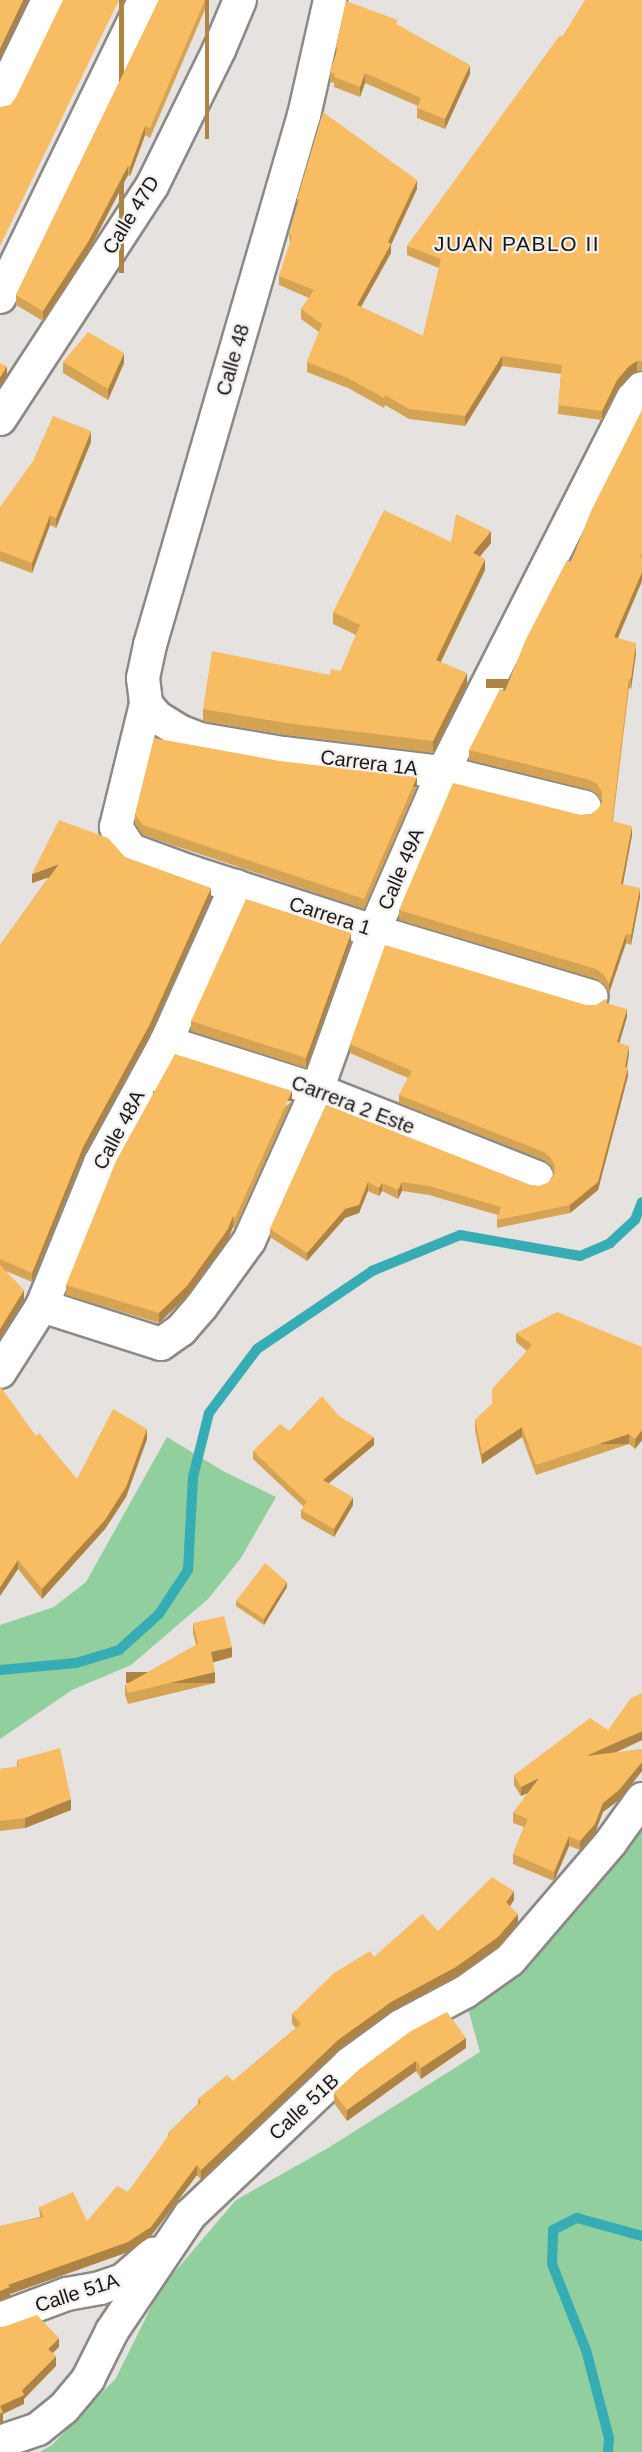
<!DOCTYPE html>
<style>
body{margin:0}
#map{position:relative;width:642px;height:2452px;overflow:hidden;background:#e6e2e0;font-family:Arial,sans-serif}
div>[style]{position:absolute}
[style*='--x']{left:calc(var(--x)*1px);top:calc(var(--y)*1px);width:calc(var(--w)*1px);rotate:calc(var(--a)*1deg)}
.green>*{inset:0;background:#91cf9f}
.stream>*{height:10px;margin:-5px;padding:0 5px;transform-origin:5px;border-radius:5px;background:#36acb4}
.roads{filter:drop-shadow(2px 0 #8c8987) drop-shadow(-2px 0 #8c8987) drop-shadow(0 2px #8c8987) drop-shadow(0 -2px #8c8987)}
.street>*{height:32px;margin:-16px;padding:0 16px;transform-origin:16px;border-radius:16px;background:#fff}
.wall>*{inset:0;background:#d5a354}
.shaded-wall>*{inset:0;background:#ae8445;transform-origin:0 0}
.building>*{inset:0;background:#f8bd62}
span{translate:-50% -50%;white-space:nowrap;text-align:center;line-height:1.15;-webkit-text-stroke:4.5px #f3f0ee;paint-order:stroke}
.street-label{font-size:20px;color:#191817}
.neighbourhood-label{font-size:21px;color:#191817;letter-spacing:1.5px}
</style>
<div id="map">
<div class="green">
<div style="clip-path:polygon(167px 1437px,223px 1471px,276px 1497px,241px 1558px,208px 1599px,131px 1665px,72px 1690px,0 1739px,0 1625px,54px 1607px,86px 1582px)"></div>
<div style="clip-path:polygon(642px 1822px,642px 2452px,40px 2452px,52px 2445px,116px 2378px,160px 2289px,236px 2200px,328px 2148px,480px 2052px,467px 2005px,531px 1961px,618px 1856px)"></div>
</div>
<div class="stream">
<div style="--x:0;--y:1670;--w:76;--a:-5.3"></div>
<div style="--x:76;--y:1663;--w:45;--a:-16.8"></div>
<div style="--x:119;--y:1650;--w:54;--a:-42"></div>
<div style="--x:159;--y:1614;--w:53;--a:-56.6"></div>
<div style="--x:188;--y:1570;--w:93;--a:-86.9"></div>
<div style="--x:193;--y:1477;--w:66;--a:-76"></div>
<div style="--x:209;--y:1413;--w:80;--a:-53.1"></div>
<div style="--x:257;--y:1349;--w:139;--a:-34.1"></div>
<div style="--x:372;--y:1271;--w:95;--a:-22.2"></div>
<div style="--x:460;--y:1235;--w:122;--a:9.9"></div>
<div style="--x:580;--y:1256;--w:33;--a:-23"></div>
<div style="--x:610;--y:1243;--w:34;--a:-43"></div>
<div style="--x:635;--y:1220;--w:19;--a:-69"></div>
<div style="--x:608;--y:2452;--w:14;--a:-86"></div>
<div style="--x:609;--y:2438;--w:91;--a:-104.6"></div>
<div style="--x:586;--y:2350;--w:92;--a:-111.6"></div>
<div style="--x:552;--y:2264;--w:34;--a:-88"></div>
<div style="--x:553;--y:2230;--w:27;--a:-27"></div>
<div style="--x:577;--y:2218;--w:67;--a:15.5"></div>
</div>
<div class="roads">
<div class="street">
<div style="--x:330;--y:0;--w:118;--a:102.7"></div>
<div style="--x:304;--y:115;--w:552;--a:106.2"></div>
<div style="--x:150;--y:645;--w:34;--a:102"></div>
<div style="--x:143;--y:678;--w:26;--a:83"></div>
<div style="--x:146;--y:704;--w:17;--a:50"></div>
<div style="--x:157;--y:717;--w:26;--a:32"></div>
<div style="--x:179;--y:731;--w:22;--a:21"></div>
<div style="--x:200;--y:739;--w:84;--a:9.6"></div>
<div style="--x:283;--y:753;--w:161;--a:6.8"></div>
<div style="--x:443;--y:772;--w:146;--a:13.8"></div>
<div style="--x:0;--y:99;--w:110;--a:-64.1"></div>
<div style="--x:0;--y:297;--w:330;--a:-64.1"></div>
<div style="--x:0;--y:419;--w:278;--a:-56.9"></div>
<div style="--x:152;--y:186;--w:152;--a:-63.8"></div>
<div style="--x:219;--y:50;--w:54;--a:-67.2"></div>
<div style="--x:146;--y:704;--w:127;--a:103.7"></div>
<div style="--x:116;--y:827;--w:27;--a:57"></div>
<div style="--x:131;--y:850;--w:64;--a:20.1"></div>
<div style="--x:191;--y:872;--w:192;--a:17.9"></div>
<div style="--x:374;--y:931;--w:227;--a:16.7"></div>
<div style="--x:166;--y:1042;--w:158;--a:17.6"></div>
<div style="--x:317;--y:1090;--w:237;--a:21.6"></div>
<div style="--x:42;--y:1306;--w:125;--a:17.7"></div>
<div style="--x:161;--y:1344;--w:24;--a:-35"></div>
<div style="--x:181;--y:1330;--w:30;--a:-49"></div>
<div style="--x:201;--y:1307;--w:82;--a:-54"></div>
<div style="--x:249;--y:1241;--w:166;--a:-65.8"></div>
<div style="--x:317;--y:1090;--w:169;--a:-70.3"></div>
<div style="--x:374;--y:931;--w:173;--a:-66.5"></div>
<div style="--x:443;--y:772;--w:419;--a:-63.1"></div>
<div style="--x:633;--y:398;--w:13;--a:-48"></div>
<div style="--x:0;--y:1372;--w:78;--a:-57.5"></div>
<div style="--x:42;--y:1306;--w:154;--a:-67.9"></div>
<div style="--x:100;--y:1163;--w:138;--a:-61.4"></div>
<div style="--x:166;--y:1042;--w:171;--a:-65.8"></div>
<div style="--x:0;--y:2319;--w:72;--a:-20.5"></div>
<div style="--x:67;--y:2294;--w:34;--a:-10"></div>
<div style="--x:100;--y:2288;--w:24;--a:-19"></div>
<div style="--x:123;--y:2280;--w:40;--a:-41"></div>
<div style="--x:0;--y:2442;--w:40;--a:-18.9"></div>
<div style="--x:38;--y:2429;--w:33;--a:-39"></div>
<div style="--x:64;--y:2408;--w:38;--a:-50"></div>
<div style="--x:88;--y:2379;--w:54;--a:-63.4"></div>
<div style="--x:112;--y:2331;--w:140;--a:-56.1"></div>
<div style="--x:190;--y:2215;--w:219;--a:-43.5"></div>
<div style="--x:349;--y:2064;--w:64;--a:-36.2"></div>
<div style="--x:401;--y:2026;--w:72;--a:-28"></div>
<div style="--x:465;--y:1992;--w:55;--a:-35.4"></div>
<div style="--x:510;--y:1960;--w:155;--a:-49.4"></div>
<div style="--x:611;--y:1842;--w:53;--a:-54.2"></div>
</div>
</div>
<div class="wall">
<div style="clip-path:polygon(159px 0,209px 0,150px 138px,145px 135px,130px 176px,128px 175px,88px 252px,43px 321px,16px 305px,16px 295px)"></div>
<div style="clip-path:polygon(642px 0,642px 371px,637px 371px,629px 376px,617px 390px,602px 420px,558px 414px,561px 374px,502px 366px,465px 426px,409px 419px,385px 405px,384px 408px,348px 388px,307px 372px,307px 362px,319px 332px,301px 319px,301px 309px,309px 298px,279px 285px,279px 276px,290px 244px,289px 234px,297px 207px,297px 199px,417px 189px,391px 245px,391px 253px,361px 307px,423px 336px,439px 268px,407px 255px,407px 246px,562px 37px)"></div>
<div style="clip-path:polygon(398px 25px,470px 74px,445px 129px,417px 118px,417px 108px,418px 106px,365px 83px,360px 97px,334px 87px,334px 83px,330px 82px,330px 72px,336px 54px,336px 47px)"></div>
<div style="clip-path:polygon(63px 362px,124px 363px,108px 400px,63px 373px)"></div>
<div style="clip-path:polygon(642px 410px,642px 581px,618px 638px,636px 653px,631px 689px,629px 688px,613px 821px,632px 835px,623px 884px,640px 897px,631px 945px,626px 943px,609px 993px,604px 984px,596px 979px,399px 920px,399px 910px,581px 815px,591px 814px,598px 809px,602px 803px,597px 794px,590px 790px,469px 760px,469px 750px,505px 691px,571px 562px)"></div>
<div style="clip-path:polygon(91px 442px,56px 528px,50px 525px,32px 573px,0 561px,0 507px)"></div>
<div style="clip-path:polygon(451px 542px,491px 543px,480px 556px,485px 570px,441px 662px,467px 684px,433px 753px,286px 735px,203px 721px,203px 709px,330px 675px,341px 671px,356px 635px,333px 624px,333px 612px)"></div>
<div style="clip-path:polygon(417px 787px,364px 909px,143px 835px,135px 824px,135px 814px)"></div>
<div style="clip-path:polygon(125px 857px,211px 897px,150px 1034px,83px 1156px,32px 1282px,6px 1271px,24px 1300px,0 1338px,0 945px,49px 877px,32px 883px,32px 874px)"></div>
<div style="clip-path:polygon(351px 942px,306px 1068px,191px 1031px,191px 1021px)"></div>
<div style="clip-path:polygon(607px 1003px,627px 1017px,619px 1043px,629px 1054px,627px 1068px,628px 1076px,598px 1190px,570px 1213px,497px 1228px,497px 1220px,498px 1215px,429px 1195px,402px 1191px,398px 1199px,382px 1191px,379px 1196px,368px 1191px,359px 1213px,345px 1218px,307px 1261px,270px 1237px,270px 1229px,326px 1105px,530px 1185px,539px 1186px,548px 1183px,554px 1173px,551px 1166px,544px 1160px,399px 1103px,399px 1095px,408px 1078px,350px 1053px,350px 1044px,586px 1005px,596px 1005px)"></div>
<div style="clip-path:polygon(292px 1101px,235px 1228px,233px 1227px,228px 1239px,187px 1296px,159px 1323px,66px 1295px,66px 1285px)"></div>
<div style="clip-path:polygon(516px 1333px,642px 1347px,642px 1440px,635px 1449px,629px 1444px,536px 1475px,522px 1437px,482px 1464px,475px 1430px,475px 1420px,492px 1404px,527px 1351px,516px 1342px)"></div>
<div style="clip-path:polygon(339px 1416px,374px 1445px,328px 1484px,353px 1505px,334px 1537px,301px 1518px,301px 1510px,304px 1507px,253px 1459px,253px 1451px,289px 1431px)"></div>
<div style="clip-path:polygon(36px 1436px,77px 1479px,147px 1439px,126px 1497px,105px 1529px,42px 1599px,18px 1569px,0 1596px)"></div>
<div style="clip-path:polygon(287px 1587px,264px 1625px,236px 1606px,236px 1601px)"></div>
<div style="clip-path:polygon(193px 1623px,232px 1657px,213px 1662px,215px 1683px,128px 1704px,125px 1695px,125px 1685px,196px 1645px,193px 1633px)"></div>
<div style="clip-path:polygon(608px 1730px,642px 1740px,615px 1753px,642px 1749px,642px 1771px,619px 1800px,603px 1812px,595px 1833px,580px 1850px,569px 1846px,554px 1881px,513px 1864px,513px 1854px,524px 1827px,513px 1823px,513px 1813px,528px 1793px,521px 1796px,514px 1785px,514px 1775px)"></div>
<div style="clip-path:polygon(17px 1760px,71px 1810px,25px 1828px,0 1831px,0 1769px,17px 1767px)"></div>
<div style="clip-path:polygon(514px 1900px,510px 1906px,518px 1923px,498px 1947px,456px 1977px,391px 2011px,338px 2050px,201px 2180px,197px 2175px,151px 2236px,128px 2252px,10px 2294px,10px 2296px,0 2301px,0 2226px,40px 2217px,39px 2207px,87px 2221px,128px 2192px,168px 2137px,168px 2133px,198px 2104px,198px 2099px,233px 2081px,296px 2028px,292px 2024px,292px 2014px,374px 1957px)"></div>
<div style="clip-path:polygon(466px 2048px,421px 2079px,416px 2071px,347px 2121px,334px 2103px,334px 2093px,361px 2068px)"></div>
</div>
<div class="shaded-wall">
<div style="clip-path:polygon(23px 0,28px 0,0 58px,0 48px)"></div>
<div style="left:119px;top:0;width:5px;height:273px"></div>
<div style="left:205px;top:0;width:4px;height:139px"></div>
<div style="clip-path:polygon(470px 65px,470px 74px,445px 129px,445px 119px)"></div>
<div style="clip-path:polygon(365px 73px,365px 83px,360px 97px,360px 87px)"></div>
<div style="clip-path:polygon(145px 126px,145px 135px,130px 176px,130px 167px)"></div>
<div style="clip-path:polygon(128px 166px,128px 175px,88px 252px,43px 321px,43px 311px)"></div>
<div style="clip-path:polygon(417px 180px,417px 189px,391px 245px,391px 253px,357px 314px,357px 305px,388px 242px)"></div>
<div style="clip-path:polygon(124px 353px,124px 363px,108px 400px,108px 389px)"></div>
<div style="clip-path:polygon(502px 356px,502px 366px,465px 426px,465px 416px)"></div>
<div style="clip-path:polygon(637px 361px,637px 371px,629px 376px,617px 390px,602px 420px,602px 411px,617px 380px,629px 366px)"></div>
<div style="clip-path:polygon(7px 366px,7px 376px,0 386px,0 377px)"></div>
<div style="clip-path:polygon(91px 431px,91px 442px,56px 528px,56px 518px)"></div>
<div style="clip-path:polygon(50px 515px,50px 525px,32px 573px,32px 563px)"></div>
<div style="clip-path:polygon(491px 531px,491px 543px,473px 565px,473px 553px)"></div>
<div style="clip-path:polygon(485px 559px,485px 570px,436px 671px,436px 660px)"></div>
<div style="clip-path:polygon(642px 572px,642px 581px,614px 647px,614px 637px)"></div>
<div style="clip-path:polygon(636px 643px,636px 653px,631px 689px,631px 679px)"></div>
<div style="clip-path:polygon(467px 673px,467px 684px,433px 753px,433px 741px)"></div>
<div style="left:629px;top:679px;width:9px;height:143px;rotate:90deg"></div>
<div style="left:417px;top:777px;width:10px;height:133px;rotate:90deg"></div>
<div style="clip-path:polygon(632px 826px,632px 835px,621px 894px,621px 884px)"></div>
<div style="clip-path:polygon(59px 864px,59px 874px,32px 883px,32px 874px)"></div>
<div style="clip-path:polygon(211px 888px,211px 897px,150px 1034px,83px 1156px,32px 1282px,32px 1273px,83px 1147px)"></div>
<div style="clip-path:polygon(640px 888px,640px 897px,631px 945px,631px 935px)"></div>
<div style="clip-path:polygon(351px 933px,351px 942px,306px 1068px,306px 1058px)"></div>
<div style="clip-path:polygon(626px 934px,626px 943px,609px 993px,609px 984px)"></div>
<div style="clip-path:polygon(627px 1009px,627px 1017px,617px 1051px,617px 1042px)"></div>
<div style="clip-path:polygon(629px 1046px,629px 1054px,625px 1076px,625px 1067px)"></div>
<div style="clip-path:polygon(628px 1068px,628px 1076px,598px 1190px,570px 1213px,570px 1205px)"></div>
<div style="left:292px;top:1091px;width:10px;height:139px;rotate:90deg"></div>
<div style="clip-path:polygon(368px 1182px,368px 1191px,359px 1213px,345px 1218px,307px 1261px,307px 1253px)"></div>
<div style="clip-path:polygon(402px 1182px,402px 1191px,398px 1199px,398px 1190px)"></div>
<div style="clip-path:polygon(382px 1183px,382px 1191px,379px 1196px,379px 1188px)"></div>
<div style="clip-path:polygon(233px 1216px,233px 1227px,228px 1239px,187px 1296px,159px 1323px,159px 1313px)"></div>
<div style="clip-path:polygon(24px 1290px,24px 1300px,0 1338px,0 1329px)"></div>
<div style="clip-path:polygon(522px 1427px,522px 1437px,482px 1464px,482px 1454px)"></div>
<div style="clip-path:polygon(147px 1429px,147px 1439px,126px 1497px,105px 1529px,42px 1599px,42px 1589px)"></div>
<div style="clip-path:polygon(642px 1430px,642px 1440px,635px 1449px,635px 1439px)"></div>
<div style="left:629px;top:1434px;width:10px;height:98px;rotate:90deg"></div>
<div style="clip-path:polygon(374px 1437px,374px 1445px,323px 1488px,323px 1480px)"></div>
<div style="clip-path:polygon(353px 1497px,353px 1505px,334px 1537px,334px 1529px)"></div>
<div style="clip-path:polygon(18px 1560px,18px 1569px,0 1596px,0 1587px)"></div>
<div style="clip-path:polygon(287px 1582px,287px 1587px,264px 1625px,264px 1619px)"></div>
<div style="clip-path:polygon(232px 1647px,232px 1657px,211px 1663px,211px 1652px)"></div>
<div style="left:215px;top:1672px;width:11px;height:89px;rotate:90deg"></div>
<div style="clip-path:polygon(642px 1731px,642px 1740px,586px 1766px,586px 1756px)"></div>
<div style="clip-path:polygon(642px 1762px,642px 1771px,619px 1800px,603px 1812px,595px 1833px,580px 1850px,580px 1841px,603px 1803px)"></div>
<div style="clip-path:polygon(539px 1778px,539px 1788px,521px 1796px,521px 1787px)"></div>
<div style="clip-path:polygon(71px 1799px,71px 1810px,25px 1828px,25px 1818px)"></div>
<div style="clip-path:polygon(569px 1836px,569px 1846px,554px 1881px,554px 1872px)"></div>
<div style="clip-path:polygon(514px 1891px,514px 1900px,506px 1912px,506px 1902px)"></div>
<div style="clip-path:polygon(518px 1914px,518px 1923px,498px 1947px,456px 1977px,391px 2011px,338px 2050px,201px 2180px,201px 2170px,338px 2040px,391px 2002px)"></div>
<div style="clip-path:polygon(466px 2038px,466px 2048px,421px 2079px,421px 2068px)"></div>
<div style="clip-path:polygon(416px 2061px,416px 2071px,347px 2121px,347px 2110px)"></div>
<div style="clip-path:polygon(197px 2165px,197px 2175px,151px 2236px,128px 2252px,10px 2294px,10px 2296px,0 2301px,0 2291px,8px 2285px)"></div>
<div style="clip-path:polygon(59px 2338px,59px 2347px,48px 2358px,48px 2349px)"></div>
<div style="clip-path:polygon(56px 2356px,56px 2366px,24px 2399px,24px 2404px,3px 2414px,3px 2422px,0 2423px,0 2406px,22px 2390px)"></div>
</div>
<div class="building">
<div style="clip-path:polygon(0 0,23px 0,0 48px)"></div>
<div style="clip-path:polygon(63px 0,119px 0,0 246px,0 107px,10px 105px,16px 97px)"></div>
<div style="clip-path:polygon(159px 0,205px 0,150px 128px,145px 126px,130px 167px,128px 166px,88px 242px,43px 311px,16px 295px)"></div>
<div style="clip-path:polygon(585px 0,642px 0,642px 361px,637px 361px,629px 366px,617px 380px,602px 411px,558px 405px,562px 365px,502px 356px,465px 416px,409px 409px,385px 395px,384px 398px,348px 378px,307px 362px,322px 324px,301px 309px,314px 290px,279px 276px,292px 236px,289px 234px,299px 200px,297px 199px,323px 112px,417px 180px,388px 242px,391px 244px,357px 305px,423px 336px,441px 259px,407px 246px,560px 35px,562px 37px)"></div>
<div style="clip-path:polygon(346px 1px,398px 20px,396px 24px,470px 65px,445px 119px,417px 108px,421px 98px,365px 73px,360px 87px,334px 77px,335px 74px,330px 72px,338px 48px,336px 47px)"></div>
<div style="clip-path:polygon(88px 332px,124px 353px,108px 389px,63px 362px)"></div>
<div style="clip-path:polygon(0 363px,7px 366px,0 377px)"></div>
<div style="clip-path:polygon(642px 410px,642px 553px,640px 557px,642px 559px,642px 572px,614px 637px,636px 643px,631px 679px,629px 679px,612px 821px,632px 826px,621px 884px,640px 888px,631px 935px,626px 934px,609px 984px,604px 975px,596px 969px,399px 910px,453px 783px,581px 815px,591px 814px,598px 809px,602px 802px,602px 792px,597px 784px,590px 780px,469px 750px,500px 689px,505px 691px,526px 639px,567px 560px,571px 562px,591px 511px)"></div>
<div style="clip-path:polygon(53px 416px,91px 431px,56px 518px,50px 515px,32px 563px,0 551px,0 507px,33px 461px)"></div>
<div style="clip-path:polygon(384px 510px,451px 542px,456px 514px,491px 531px,473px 553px,485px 559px,436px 660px,467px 673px,433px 741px,286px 723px,203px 709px,212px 651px,330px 675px,331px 669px,341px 671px,360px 625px,333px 612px)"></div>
<div style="clip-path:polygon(154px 738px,280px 761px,417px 777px,364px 899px,143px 825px,135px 814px)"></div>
<div style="clip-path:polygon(59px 820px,108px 838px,125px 857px,211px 888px,150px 1024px,83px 1147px,32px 1273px,0 1259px,0 945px,59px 864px,32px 874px)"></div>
<div style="clip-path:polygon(246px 899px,351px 933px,306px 1058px,191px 1021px)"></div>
<div style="clip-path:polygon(385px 945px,586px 1005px,596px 1005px,605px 999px,607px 1000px,606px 1003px,627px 1009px,617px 1042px,629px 1046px,625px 1067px,628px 1068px,598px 1182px,570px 1205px,497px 1220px,501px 1207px,429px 1186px,402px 1182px,398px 1190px,382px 1183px,379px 1188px,368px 1182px,359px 1205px,345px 1209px,307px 1253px,270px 1229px,326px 1105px,530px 1185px,539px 1186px,548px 1183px,554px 1175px,555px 1167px,551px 1158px,544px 1152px,399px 1095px,412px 1071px,350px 1044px)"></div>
<div style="clip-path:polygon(175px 1054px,292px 1091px,235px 1218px,233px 1216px,228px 1229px,187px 1286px,159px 1313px,66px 1285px,116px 1161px)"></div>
<div style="clip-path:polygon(0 1265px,24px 1290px,0 1329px)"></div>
<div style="clip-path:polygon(557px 1312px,642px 1347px,642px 1430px,635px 1439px,629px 1434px,536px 1465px,522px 1427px,482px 1454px,475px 1420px,492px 1404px,492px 1389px,532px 1345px,516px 1333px)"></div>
<div style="clip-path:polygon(0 1386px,36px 1436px,39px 1433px,77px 1479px,113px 1409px,147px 1429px,126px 1487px,105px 1520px,42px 1589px,18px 1560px,0 1587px)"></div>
<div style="clip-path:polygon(322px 1396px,339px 1416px,374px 1437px,323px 1480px,353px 1497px,334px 1529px,301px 1510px,307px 1502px,253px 1451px,280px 1424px,289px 1431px)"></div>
<div style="clip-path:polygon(265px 1563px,287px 1582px,264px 1619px,236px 1601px)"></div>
<div style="clip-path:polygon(224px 1616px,232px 1647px,211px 1652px,215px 1672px,128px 1693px,125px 1685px,198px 1644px,193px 1623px)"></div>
<div style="clip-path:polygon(642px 1693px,642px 1731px,586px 1756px,642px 1749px,642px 1762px,619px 1790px,603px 1803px,595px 1824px,580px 1841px,569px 1836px,554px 1872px,513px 1854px,528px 1819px,513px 1813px,539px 1778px,521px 1787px,514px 1775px,590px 1718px,608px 1730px,631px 1698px)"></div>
<div style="clip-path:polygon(60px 1748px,71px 1799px,25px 1818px,0 1821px,0 1769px,19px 1766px,17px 1760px)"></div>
<div style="clip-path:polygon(492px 1877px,514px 1891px,506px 1902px,518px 1914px,498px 1937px,456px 1967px,391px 2002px,338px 2040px,201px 2170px,197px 2165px,151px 2227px,128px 2242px,8px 2285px,10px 2287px,0 2291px,0 2226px,44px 2217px,39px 2207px,73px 2192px,87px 2221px,117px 2186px,128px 2192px,169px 2135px,168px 2133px,201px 2102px,198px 2099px,227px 2075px,233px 2081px,301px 2024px,292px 2014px,334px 1973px,370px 1951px,374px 1957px,422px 1914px,438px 1931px)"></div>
<div style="clip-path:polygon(447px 2012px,466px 2038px,421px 2068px,416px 2061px,347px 2110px,334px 2093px,361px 2068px,411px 2031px)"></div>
<div style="clip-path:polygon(37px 2315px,59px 2338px,48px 2349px,56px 2356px,22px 2390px,24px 2395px,0 2406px,3px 2412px,0 2414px,0 2327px,6px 2326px)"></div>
</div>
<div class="street-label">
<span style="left:131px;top:215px;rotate:-58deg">Calle 47D</span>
<span style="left:233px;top:360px;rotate:-74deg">Calle 48</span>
<span style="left:369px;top:763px;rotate:7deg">Carrera 1A</span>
<span style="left:401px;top:869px;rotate:-67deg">Calle 49A</span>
<span style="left:330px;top:916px;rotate:18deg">Carrera 1</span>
<span style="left:353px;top:1105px;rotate:21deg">Carrera 2 Este</span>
<span style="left:119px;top:1130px;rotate:-62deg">Calle 48A</span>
<span style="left:304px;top:2107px;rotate:-43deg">Calle 51B</span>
<span style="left:77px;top:2293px;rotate:-18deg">Calle 51A</span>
</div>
<div class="neighbourhood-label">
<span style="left:517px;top:244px">JUAN PABLO II</span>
</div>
</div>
